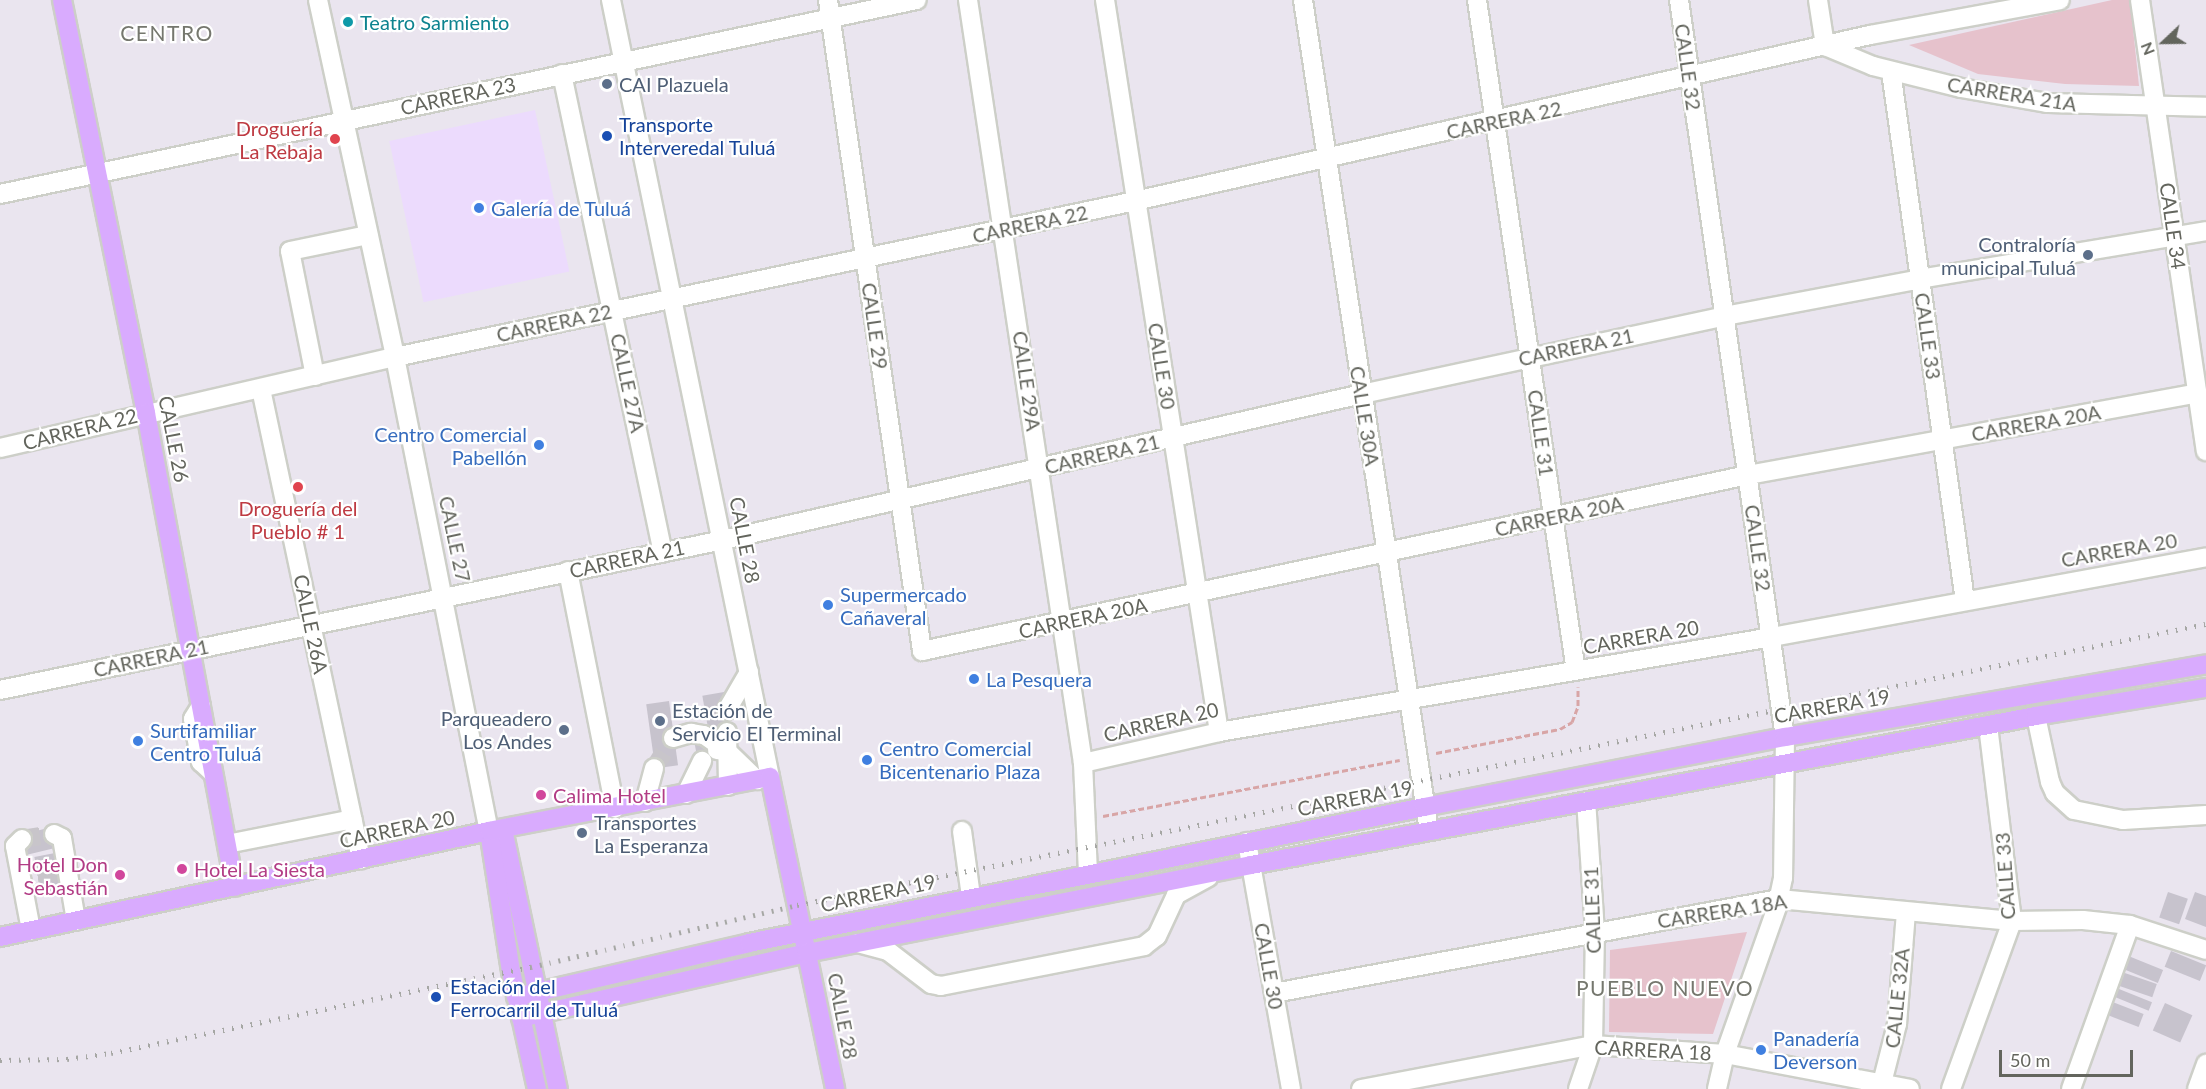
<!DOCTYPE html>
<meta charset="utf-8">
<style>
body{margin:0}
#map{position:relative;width:2206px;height:1089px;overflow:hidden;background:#eae5ef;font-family:Lato,sans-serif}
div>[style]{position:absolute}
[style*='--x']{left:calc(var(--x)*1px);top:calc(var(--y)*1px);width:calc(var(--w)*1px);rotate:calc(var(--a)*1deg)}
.commercial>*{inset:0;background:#ecdbfd;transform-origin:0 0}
.green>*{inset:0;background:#e6c2cc}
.building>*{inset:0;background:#c7c3cd;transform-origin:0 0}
.minor-tunnel>*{height:18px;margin-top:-9px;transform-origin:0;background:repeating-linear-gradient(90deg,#c8c5ca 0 18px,transparent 0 27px)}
.path>*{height:3px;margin-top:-1.5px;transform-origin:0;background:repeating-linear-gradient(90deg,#d8a5a6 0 6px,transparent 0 9px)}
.roads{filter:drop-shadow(2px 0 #cdcfc8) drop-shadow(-2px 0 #cdcfc8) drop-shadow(0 2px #cdcfc8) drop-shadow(0 -2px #cdcfc8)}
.minor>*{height:18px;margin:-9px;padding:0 9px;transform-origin:9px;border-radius:9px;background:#fff}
.major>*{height:18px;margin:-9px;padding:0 9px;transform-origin:9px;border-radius:9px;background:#d9abfe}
.rail>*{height:4.5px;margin-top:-2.25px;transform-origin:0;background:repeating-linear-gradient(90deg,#a6a7a4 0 1.5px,transparent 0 9.5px)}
.dots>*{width:16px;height:16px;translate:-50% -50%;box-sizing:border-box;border:3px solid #fff;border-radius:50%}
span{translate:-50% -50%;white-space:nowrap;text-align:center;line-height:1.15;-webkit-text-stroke:4.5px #fff;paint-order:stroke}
.culture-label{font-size:20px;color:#0d838f}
.left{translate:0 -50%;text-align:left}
.street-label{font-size:20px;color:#63655d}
.service-label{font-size:20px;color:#4e5e75}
.right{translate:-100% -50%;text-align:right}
.transit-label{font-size:20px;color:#164399}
.health-label{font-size:20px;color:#be3a42}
.shop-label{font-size:20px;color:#366cbe}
.hotel-label{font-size:20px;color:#b23c85}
.neighbourhood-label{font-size:21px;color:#75776e;letter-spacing:1.5px}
.north{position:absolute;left:2134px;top:12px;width:60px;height:60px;-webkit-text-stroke:4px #fff;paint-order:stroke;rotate:248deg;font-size:16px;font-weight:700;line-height:24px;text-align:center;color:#63655d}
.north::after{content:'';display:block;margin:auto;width:21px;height:27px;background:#63655d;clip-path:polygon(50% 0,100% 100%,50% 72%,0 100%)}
.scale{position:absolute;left:1999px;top:1050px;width:134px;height:27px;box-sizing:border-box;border:3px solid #63655d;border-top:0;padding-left:8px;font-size:18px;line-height:21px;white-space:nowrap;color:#63655d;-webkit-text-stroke:4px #fff;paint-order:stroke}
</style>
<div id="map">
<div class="commercial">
<div style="left:535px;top:110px;width:165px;height:149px;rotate:78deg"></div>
</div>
<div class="green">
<div style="clip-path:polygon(2112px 0,2130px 0,2139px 86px,2065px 84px,1978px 74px,1909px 45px)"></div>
<div style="clip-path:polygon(1747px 932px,1713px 1034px,1609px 1032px,1610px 950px)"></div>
</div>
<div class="building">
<div style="left:724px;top:692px;width:41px;height:22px;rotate:80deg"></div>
<div style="left:669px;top:701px;width:65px;height:23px;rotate:82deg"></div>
<div style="left:710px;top:739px;width:20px;height:16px;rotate:79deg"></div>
<div style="left:52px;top:827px;width:21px;height:33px;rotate:76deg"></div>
<div style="left:55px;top:853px;width:37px;height:21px;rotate:79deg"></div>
<div style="left:2168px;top:892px;width:21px;height:27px;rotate:19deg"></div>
<div style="clip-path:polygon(2195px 892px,2206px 896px,2206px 927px,2185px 919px)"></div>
<div style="left:2171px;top:951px;width:38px;height:17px;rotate:22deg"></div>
<div style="left:2126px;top:955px;width:40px;height:14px;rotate:22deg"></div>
<div style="left:2119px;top:971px;width:40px;height:14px;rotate:19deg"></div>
<div style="left:2114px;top:987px;width:41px;height:9px;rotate:22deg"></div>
<div style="left:2110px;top:1001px;width:36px;height:14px;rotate:21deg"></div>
<div style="left:2165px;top:1003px;width:30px;height:30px;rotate:24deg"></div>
</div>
<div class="minor-tunnel">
<div style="--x:654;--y:768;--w:36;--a:-58"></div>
<div style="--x:22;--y:839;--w:32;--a:-9"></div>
<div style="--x:37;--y:873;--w:12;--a:-9"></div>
<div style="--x:49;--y:871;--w:10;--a:17"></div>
</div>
<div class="path">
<div style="--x:1436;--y:753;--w:126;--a:-11"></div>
<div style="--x:1560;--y:729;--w:14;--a:-30"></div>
<div style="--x:1572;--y:722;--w:17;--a:-69"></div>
<div style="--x:1578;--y:706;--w:19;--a:-90"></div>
<div style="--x:1103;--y:816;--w:302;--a:-10.7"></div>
</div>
<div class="roads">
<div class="minor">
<div style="--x:318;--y:0;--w:365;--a:77.8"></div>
<div style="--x:395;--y:357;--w:483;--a:78.8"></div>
<div style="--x:611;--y:0;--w:793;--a:78.44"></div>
<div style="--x:828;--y:0;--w:658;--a:81.78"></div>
<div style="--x:922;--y:651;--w:845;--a:-12.03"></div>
<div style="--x:1748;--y:475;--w:457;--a:-10.3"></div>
<div style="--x:968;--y:0;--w:772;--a:81.43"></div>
<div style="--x:1083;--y:763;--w:111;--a:87.4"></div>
<div style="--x:1105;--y:0;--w:741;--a:81.15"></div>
<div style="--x:1303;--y:0;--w:840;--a:81.38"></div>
<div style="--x:1477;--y:0;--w:678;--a:81.61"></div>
<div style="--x:1679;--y:0;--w:745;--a:81.82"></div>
<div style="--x:1785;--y:737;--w:141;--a:90.8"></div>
<div style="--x:1783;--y:878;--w:30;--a:102"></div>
<div style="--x:1777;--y:907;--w:156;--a:109.5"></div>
<div style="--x:1725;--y:1054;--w:36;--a:103"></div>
<div style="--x:1818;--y:0;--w:47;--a:81.3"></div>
<div style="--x:1825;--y:46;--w:52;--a:22.6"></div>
<div style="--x:1873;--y:66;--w:91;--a:14"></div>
<div style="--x:1961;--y:88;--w:87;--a:9.9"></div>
<div style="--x:2047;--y:103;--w:159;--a:1.4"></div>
<div style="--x:2140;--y:0;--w:456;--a:81.7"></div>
<div style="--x:1891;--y:71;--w:535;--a:82.05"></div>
<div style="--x:562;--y:74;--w:489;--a:78.1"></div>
<div style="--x:0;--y:194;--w:937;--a:-11.95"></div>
<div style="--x:315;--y:376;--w:127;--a:-101.3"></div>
<div style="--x:290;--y:251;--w:80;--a:-11.6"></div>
<div style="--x:261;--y:389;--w:481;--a:78"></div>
<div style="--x:0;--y:448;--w:405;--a:-13"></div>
<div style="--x:395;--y:357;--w:756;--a:-11.9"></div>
<div style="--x:1135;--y:201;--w:754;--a:-12.73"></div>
<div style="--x:1870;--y:35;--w:193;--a:-10.4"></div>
<div style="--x:568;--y:571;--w:242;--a:78.8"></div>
<div style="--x:0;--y:690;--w:738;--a:-11.72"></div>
<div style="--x:723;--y:540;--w:655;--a:-12.87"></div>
<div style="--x:1362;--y:394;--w:371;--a:-12.1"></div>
<div style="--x:1725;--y:316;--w:198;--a:-10.7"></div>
<div style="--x:1920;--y:279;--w:290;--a:-9.5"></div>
<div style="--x:201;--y:706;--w:15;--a:122"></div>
<div style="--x:193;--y:719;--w:44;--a:79.5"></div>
<div style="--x:201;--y:762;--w:16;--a:43"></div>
<div style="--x:727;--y:710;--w:44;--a:-59.9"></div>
<div style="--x:2036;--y:716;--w:67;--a:78"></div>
<div style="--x:2050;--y:782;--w:12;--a:66"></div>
<div style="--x:2055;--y:793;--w:25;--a:42"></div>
<div style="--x:2074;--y:810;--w:50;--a:11.5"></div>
<div style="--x:2123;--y:820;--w:83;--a:-3.4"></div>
<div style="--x:727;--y:732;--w:54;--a:88.9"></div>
<div style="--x:673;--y:738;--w:19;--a:-16"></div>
<div style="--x:691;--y:733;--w:13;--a:9"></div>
<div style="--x:704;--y:735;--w:28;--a:35"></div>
<div style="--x:717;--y:750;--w:10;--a:6"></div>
<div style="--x:727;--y:751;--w:42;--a:44"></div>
<div style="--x:1083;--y:763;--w:139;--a:-12.8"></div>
<div style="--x:1219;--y:732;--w:561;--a:-9.75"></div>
<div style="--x:1772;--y:637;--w:441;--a:-10.4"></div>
<div style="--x:686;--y:794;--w:37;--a:-64"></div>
<div style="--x:645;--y:802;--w:35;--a:-75"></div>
<div style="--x:962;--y:831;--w:67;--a:82.2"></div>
<div style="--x:54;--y:834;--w:9;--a:27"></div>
<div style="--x:62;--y:838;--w:84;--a:80.4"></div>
<div style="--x:22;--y:839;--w:10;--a:135"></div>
<div style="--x:15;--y:846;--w:86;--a:79.2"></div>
<div style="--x:1247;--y:842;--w:251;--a:79.9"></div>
<div style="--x:227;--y:844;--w:128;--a:-11.2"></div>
<div style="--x:858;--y:943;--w:31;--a:15"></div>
<div style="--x:888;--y:951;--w:54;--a:37.5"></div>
<div style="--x:931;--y:984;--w:10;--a:11"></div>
<div style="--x:941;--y:986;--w:207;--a:-11.1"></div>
<div style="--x:1144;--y:946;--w:16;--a:-38"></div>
<div style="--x:1157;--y:936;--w:45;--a:-65.1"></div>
<div style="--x:1176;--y:895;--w:37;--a:-29"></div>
<div style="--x:1274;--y:993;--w:514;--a:-10.54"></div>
<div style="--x:1779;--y:899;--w:234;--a:5.4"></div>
<div style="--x:2012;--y:921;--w:71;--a:-0.8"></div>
<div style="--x:2083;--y:920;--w:47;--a:6.1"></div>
<div style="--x:2130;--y:925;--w:80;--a:18.2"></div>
<div style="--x:1882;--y:1083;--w:61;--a:-75.7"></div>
<div style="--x:1897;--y:1024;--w:112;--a:-85.4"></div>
<div style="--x:1361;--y:1089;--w:236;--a:-10.7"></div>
<div style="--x:1593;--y:1045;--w:132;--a:3.9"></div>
<div style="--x:1725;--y:1054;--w:188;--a:10.7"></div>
<div style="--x:1578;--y:1089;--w:46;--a:-71.2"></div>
<div style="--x:1593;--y:1045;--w:113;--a:-89"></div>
<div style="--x:1595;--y:932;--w:131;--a:-93.9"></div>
<div style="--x:1951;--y:1089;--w:179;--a:-70"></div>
<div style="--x:2012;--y:921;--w:197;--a:-97"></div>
<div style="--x:2071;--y:1089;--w:174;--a:-70.2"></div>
<div style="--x:2197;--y:1089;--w:27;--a:-70"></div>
</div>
<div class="major">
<div style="--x:62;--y:0;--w:421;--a:78.5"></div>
<div style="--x:146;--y:413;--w:482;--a:79.4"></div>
<div style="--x:503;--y:829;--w:266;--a:78.1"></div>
<div style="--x:489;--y:831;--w:142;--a:81.1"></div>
<div style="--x:511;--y:971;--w:121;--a:77.6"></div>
<div style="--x:0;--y:937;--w:500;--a:-12.23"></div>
<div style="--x:489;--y:831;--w:286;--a:-10.9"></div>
<div style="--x:770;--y:777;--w:319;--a:78.2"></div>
<div style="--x:516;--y:997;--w:239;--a:-13"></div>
<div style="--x:749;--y:943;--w:689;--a:-11.39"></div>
<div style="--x:1424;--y:807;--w:368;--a:-11"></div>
<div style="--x:1785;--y:737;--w:427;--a:-9.8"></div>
<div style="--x:521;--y:1018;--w:293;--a:-12.8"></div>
<div style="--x:807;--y:953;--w:453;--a:-11.2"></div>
<div style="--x:1251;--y:865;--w:799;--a:-10.75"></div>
<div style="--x:2036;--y:716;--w:172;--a:-9.4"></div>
</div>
</div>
<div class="rail">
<div style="--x:0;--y:1060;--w:67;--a:-0.9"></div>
<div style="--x:67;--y:1059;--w:44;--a:-7.8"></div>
<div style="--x:111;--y:1053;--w:429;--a:-11.6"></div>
<div style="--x:531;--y:967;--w:273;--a:-13.1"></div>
<div style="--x:797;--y:905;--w:1437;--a:-11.28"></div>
</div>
<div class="dots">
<div style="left:348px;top:22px;background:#0f9aa8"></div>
<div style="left:607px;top:84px;background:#5c6f8a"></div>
<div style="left:607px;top:136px;background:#1a4fb4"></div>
<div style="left:335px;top:139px;background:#e0444e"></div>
<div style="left:479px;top:208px;background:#3f7fe0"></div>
<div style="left:2088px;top:255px;background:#5c6f8a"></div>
<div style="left:539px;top:445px;background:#3f7fe0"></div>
<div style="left:298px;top:487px;background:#e0444e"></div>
<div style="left:828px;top:605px;background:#3f7fe0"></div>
<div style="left:974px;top:679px;background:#3f7fe0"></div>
<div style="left:660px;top:721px;background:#5c6f8a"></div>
<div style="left:564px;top:730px;background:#5c6f8a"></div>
<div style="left:138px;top:741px;background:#3f7fe0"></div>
<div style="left:867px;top:760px;background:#3f7fe0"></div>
<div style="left:541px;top:795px;background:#d1479c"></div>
<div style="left:582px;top:833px;background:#5c6f8a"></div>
<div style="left:182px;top:869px;background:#d1479c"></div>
<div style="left:120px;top:875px;background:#d1479c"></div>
<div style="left:436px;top:997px;background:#1a4fb4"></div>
<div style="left:1761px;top:1050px;background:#3f7fe0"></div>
</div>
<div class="culture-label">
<span class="left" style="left:360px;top:22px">Teatro Sarmiento</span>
</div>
<div class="street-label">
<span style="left:1688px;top:67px;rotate:82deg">CALLE 32</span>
<span style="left:2012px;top:94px;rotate:9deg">CARRERA 21A</span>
<span style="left:458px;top:96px;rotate:-12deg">CARRERA 23</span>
<span style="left:1504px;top:120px;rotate:-12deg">CARRERA 22</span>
<span style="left:1030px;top:224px;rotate:-12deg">CARRERA 22</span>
<span style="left:2173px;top:226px;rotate:82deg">CALLE 34</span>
<span style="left:554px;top:323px;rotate:-12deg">CARRERA 22</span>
<span style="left:875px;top:326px;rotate:82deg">CALLE 29</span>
<span style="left:1928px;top:336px;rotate:82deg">CALLE 33</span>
<span style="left:1576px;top:347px;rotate:-12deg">CARRERA 21</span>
<span style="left:1162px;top:366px;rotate:81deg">CALLE 30</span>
<span style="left:1027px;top:381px;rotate:82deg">CALLE 29A</span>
<span style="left:628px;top:383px;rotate:78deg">CALLE 27A</span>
<span style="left:1365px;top:416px;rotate:81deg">CALLE 30A</span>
<span style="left:2036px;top:423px;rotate:-10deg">CARRERA 20A</span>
<span style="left:80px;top:429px;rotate:-14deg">CARRERA 22</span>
<span style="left:1541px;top:433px;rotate:82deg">CALLE 31</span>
<span style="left:174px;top:439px;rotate:79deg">CALLE 26</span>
<span style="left:1102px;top:454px;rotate:-13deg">CARRERA 21</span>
<span style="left:1559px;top:516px;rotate:-12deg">CARRERA 20A</span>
<span style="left:455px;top:539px;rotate:78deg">CALLE 27</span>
<span style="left:745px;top:540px;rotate:79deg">CALLE 28</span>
<span style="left:1758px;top:548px;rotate:82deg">CALLE 32</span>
<span style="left:2119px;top:550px;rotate:-10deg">CARRERA 20</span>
<span style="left:627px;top:559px;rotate:-12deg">CARRERA 21</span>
<span style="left:1083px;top:618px;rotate:-12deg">CARRERA 20A</span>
<span style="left:311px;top:624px;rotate:78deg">CALLE 26A</span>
<span style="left:1641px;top:637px;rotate:-10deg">CARRERA 20</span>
<span style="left:151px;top:658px;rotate:-12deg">CARRERA 21</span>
<span style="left:1832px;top:706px;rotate:-10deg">CARRERA 19</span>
<span style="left:1161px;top:722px;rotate:-13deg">CARRERA 20</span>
<span style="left:1355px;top:798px;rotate:-11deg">CARRERA 19</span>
<span style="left:397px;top:829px;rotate:-12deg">CARRERA 20</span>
<span style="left:2005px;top:876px;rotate:-94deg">CALLE 33</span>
<span style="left:878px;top:893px;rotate:-12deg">CARRERA 19</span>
<span style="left:1592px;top:910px;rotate:-92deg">CALLE 31</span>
<span style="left:1722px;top:911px;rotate:-9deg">CARRERA 18A</span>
<span style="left:1269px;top:966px;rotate:80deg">CALLE 30</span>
<span style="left:1897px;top:998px;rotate:-84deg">CALLE 32A</span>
<span style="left:843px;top:1016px;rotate:79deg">CALLE 28</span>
<span style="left:1653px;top:1050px;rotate:3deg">CARRERA 18</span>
</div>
<div class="service-label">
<span class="left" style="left:619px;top:84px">CAI Plazuela</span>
<span class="right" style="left:2076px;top:256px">Contraloría<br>municipal Tuluá</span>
<span class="left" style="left:672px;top:722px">Estación de<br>Servicio El Terminal</span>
<span class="right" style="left:552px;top:730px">Parqueadero<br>Los Andes</span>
<span class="left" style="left:594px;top:834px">Transportes<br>La Esperanza</span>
</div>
<div class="transit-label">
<span class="left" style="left:619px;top:136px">Transporte<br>Interveredal Tuluá</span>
<span class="left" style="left:450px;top:998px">Estación del<br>Ferrocarril de Tuluá</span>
</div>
<div class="health-label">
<span class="right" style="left:323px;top:140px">Droguería<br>La Rebaja</span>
<span style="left:298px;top:520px">Droguería del<br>Pueblo # 1</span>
</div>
<div class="shop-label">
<span class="left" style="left:491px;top:208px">Galería de Tuluá</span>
<span class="right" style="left:527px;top:446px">Centro Comercial<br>Pabellón</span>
<span class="left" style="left:840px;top:606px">Supermercado<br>Cañaveral</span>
<span class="left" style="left:986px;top:679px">La Pesquera</span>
<span class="left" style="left:150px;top:742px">Surtifamiliar<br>Centro Tuluá</span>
<span class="left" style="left:879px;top:760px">Centro Comercial<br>Bicentenario Plaza</span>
<span class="left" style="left:1773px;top:1050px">Panadería<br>Deverson</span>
</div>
<div class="hotel-label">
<span class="left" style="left:553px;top:795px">Calima Hotel</span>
<span class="right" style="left:108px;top:876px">Hotel Don<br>Sebastián</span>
<span class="left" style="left:194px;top:869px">Hotel La Siesta</span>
</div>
<div class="neighbourhood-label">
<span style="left:167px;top:33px">CENTRO</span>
<span style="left:1665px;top:988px">PUEBLO NUEVO</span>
</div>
<div class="north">N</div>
<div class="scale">50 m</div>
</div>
